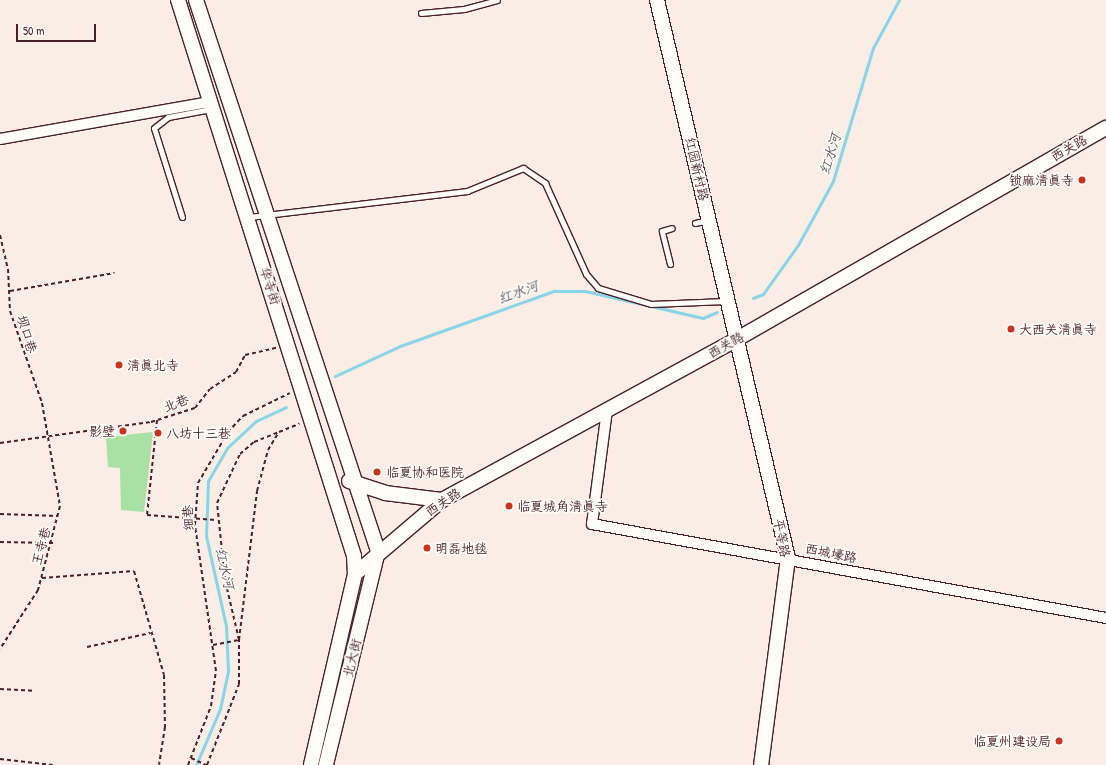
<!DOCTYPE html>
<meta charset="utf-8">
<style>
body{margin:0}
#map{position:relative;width:1106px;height:765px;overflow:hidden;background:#f9ede6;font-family:"Patrick Hand","LXGW WenKai TC",sans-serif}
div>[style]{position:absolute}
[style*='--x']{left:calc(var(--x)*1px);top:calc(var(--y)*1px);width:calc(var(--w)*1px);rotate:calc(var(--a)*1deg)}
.green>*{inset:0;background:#a9e0a3}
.stream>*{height:3px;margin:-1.5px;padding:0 1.5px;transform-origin:1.5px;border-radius:1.5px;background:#87d5e6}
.path>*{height:2px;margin-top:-1px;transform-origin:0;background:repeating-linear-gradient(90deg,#4a1f2b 0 4px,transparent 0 7px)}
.roads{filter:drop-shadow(1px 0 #4a1f2b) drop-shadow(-1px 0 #4a1f2b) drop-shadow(0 1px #4a1f2b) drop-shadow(0 -1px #4a1f2b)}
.service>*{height:5px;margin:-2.5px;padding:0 2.5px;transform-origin:2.5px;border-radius:2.5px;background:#fdfcf7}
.minor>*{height:10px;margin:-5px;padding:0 5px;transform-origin:5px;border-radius:5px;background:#fdfcf7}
.secondary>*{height:14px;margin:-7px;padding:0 7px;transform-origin:7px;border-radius:7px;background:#fdfcf7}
.dots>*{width:11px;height:11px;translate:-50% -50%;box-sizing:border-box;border:2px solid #fdfcf7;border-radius:50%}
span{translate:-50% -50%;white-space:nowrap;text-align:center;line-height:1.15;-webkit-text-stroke:3.5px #fdfcf7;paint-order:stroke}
.street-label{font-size:13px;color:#4a1f2b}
.poi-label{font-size:13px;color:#4a1f2b}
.right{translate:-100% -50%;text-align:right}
.left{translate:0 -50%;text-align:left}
.water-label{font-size:14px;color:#5c5663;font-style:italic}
.scale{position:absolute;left:16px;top:24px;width:80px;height:18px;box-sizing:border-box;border:2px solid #4a1f2b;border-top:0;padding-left:5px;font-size:12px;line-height:14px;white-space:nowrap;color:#4a1f2b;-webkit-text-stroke:3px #fdfcf7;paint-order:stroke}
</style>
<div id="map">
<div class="green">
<div style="clip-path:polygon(153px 432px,144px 512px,121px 510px,120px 468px,108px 467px,106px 437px)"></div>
</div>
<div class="stream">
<div style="--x:753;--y:298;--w:11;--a:-22"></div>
<div style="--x:763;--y:294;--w:60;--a:-54.5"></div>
<div style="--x:798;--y:245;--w:73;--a:-61.3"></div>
<div style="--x:833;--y:181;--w:139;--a:-73.3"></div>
<div style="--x:873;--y:48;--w:55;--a:-61.6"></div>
<div style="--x:335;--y:376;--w:72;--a:-24.8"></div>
<div style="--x:400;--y:346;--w:164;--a:-19.7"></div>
<div style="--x:554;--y:291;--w:31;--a:0"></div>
<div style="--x:585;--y:291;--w:121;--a:12.9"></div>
<div style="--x:703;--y:318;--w:15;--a:-23"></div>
<div style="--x:196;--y:765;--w:61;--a:-66.8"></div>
<div style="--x:220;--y:709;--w:40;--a:-78"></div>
<div style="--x:228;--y:670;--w:44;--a:-92.6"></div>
<div style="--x:226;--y:626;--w:92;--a:-102.5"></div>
<div style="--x:206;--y:536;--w:55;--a:-87.9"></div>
<div style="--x:208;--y:481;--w:39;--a:-60"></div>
<div style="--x:228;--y:447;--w:38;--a:-43"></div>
<div style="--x:256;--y:421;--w:33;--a:-25"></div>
</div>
<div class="path">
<div style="--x:0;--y:235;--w:35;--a:77"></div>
<div style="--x:8;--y:269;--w:42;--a:87.3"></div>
<div style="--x:10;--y:311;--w:97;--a:70.8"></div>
<div style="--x:42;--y:403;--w:105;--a:80.1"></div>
<div style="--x:60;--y:506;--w:87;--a:104.7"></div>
<div style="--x:38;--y:590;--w:70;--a:122.8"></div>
<div style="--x:10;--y:291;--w:106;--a:-9.8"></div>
<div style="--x:157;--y:420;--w:96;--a:96"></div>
<div style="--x:147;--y:515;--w:69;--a:4.1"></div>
<div style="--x:0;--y:443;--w:152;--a:-7.9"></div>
<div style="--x:151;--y:422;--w:46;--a:-17.7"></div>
<div style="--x:195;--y:408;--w:24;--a:-52"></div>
<div style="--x:210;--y:389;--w:31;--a:-33"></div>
<div style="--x:236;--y:372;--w:19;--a:-62"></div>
<div style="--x:245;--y:355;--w:32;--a:-13"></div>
<div style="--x:0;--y:514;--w:58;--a:2"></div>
<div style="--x:0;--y:542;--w:53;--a:1.1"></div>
<div style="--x:42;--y:578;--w:92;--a:-4.4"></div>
<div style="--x:134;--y:571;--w:108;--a:73.9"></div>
<div style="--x:164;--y:675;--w:52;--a:88.9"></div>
<div style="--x:165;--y:727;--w:38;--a:99"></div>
<div style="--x:213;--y:645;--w:26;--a:-11"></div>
<div style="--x:239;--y:640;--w:62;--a:-103.1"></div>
<div style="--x:225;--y:580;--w:77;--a:-95.9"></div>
<div style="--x:217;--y:503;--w:54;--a:-64.9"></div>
<div style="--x:240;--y:454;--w:18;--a:-41"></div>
<div style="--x:254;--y:442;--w:27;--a:-22"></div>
<div style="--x:87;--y:647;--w:65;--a:-12.5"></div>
<div style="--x:0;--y:689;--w:34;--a:3"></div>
<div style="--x:191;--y:758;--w:17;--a:25"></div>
<div style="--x:0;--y:759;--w:53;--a:6.5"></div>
<div style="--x:188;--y:765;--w:63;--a:-68.7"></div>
<div style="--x:211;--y:706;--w:35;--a:-82"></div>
<div style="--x:216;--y:671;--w:148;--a:-98.2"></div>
<div style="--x:195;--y:525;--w:42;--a:-85.9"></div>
<div style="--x:198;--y:483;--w:59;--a:-59.5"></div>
<div style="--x:228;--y:432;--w:22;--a:-47"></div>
<div style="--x:243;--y:416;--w:52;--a:-26.1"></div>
<div style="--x:207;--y:765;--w:87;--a:-68.4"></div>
<div style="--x:239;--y:684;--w:44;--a:-90"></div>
<div style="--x:239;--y:640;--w:150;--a:-83.1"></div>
<div style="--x:257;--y:491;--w:42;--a:-75"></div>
<div style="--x:268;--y:450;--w:21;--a:-59"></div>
<div style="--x:279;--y:432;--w:22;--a:-22"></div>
</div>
<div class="roads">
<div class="service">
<div style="--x:421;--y:13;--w:43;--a:-5.3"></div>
<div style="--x:464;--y:9;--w:34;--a:-15"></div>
<div style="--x:182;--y:217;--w:93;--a:-107.5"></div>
<div style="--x:154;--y:128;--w:18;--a:-38"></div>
<div style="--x:168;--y:117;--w:44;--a:-10.5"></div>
<div style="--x:249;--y:217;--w:220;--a:-6.8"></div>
<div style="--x:467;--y:191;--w:61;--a:-22.3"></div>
<div style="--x:523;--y:168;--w:27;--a:34"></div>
<div style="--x:545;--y:183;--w:100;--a:65.7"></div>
<div style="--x:586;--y:274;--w:18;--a:49"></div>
<div style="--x:598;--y:288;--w:55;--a:16.8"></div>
<div style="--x:651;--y:304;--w:75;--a:-2.3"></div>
<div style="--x:695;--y:223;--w:13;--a:-13"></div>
<div style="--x:670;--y:264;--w:34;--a:-104"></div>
<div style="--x:662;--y:231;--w:10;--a:-17"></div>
</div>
<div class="minor">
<div style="--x:0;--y:139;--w:212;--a:-10"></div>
<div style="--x:607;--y:410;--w:115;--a:97.5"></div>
<div style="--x:592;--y:524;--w:523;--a:10.36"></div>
</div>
<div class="secondary">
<div style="--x:178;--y:0;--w:583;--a:72.43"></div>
<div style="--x:354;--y:556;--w:18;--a:87"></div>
<div style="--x:355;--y:574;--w:196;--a:103"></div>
<div style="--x:196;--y:0;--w:580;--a:71.72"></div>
<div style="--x:378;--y:551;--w:220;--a:103.7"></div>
<div style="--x:657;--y:0;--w:573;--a:76.79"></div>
<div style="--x:788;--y:558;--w:209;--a:97.4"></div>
<div style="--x:349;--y:481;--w:38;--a:18"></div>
<div style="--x:385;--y:493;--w:57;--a:7"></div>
<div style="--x:355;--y:574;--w:114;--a:-40.4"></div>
<div style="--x:442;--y:500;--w:336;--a:-28.6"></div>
<div style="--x:737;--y:339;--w:425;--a:-29.8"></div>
</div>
</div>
<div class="dots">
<div style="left:1082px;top:180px;background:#c8321e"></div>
<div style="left:1011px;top:329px;background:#c8321e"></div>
<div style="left:119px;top:365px;background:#c8321e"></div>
<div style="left:123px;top:431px;background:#c8321e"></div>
<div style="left:158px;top:433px;background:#c8321e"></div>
<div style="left:377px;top:472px;background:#c8321e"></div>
<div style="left:509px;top:506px;background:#c8321e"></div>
<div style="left:427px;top:548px;background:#c8321e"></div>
<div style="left:1059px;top:741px;background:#c8321e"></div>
</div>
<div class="street-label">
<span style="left:1069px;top:148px;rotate:-30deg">西关路</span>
<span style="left:697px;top:169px;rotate:77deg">红园新村路</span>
<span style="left:270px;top:286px;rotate:72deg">华寺街</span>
<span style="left:27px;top:334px;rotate:73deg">坝口巷</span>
<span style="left:726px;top:345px;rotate:-29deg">西关路</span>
<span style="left:176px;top:403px;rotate:-21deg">北巷</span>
<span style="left:443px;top:502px;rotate:-34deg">西关路</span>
<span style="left:188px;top:518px;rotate:-93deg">细巷</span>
<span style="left:782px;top:538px;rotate:79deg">平等路</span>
<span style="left:41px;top:546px;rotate:-75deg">王寺巷</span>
<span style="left:831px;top:553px;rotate:11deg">西城壕路</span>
<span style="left:352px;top:658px;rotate:-76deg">北大街</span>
</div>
<div class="poi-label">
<span class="right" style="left:1074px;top:180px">锁麻清真寺</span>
<span class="left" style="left:1019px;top:329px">大西关清真寺</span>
<span class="left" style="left:127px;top:365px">清真北寺</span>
<span class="right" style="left:115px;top:431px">影壁</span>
<span class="left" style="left:166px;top:433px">八坊十三巷</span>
<span class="left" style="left:386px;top:472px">临夏协和医院</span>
<span class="left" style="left:517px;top:506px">临夏城角清真寺</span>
<span class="left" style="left:435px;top:548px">明磊地毯</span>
<span class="right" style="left:1051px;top:741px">临夏州建设局</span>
</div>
<div class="water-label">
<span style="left:830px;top:154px;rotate:-73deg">红水河</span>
<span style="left:518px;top:292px;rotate:-20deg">红水河</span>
<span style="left:225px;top:568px;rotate:77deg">红水河</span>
</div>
<div class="scale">50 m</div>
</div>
